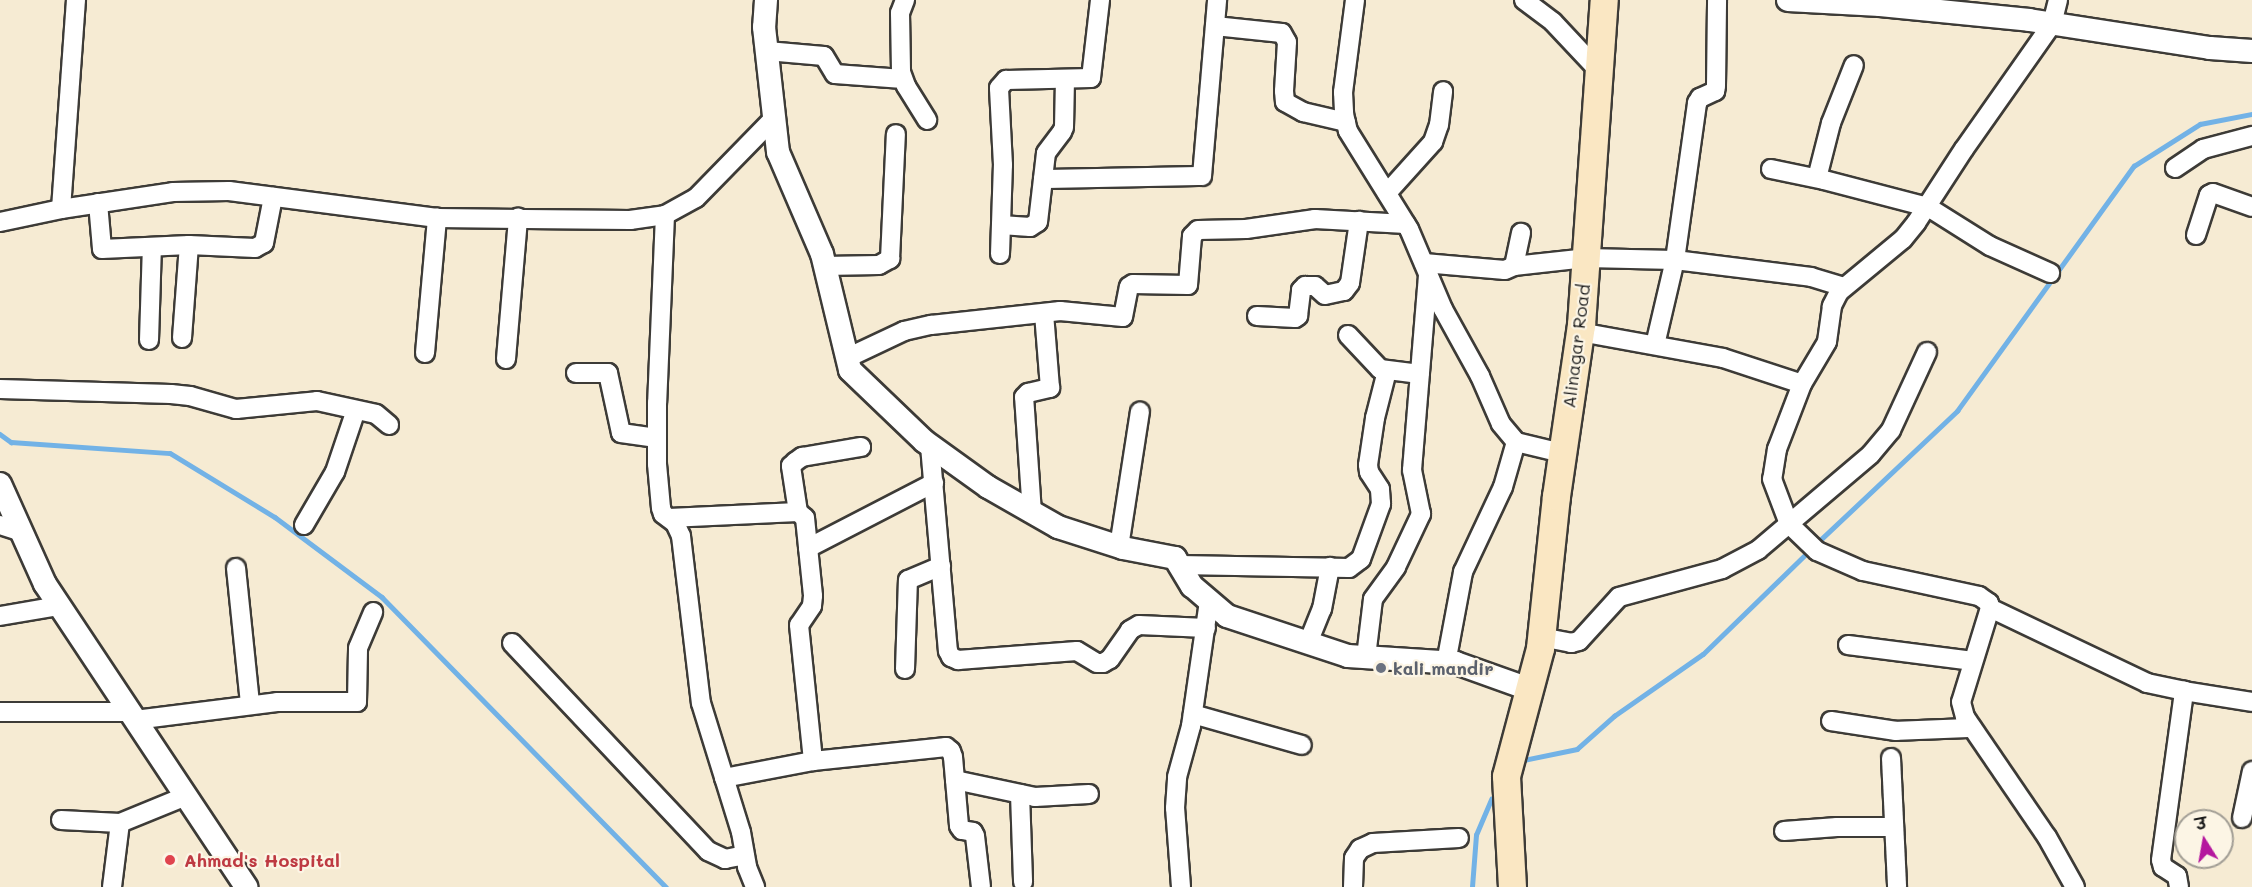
<!DOCTYPE html>
<meta charset="utf-8">
<style>
body{margin:0}
#map{position:relative;width:2252px;height:887px;overflow:hidden;background:#f6ebd3;font-family:Mali,"Playpen Sans Deva",sans-serif}
div>[style]{position:absolute}
[style*='--x']{left:calc(var(--x)*1px);top:calc(var(--y)*1px);width:calc(var(--w)*1px);rotate:calc(var(--a)*1deg)}
.stream>*{height:4.5px;margin:-2.25px;padding:0 2.25px;transform-origin:2.25px;border-radius:2.25px;background:#72b2e6}
.roads{filter:drop-shadow(2px 0 #3d3b37) drop-shadow(-2px 0 #3d3b37) drop-shadow(0 2px #3d3b37) drop-shadow(0 -2px #3d3b37)}
.minor>*{height:18px;margin:-9px;padding:0 9px;transform-origin:9px;border-radius:9px;background:#fff}
.tertiary>*{height:22px;margin:-11px;padding:0 11px;transform-origin:11px;border-radius:11px;background:#fff}
.secondary>*{height:27px;margin:-13.5px;padding:0 13.5px;transform-origin:13.5px;border-radius:13.5px;background:#fae7c3}
.dots>*{width:16px;height:16px;translate:-50% -50%;box-sizing:border-box;border:3px solid #fcf5e5;border-radius:50%}
span{translate:-50% -50%;white-space:nowrap;text-align:center;line-height:1.15;-webkit-text-stroke:4.5px #fcf5e5;paint-order:stroke}
.street-label{font-size:18px;color:#1c1c1c}
.worship-label{font-size:18px;color:#5b616d;font-weight:700}
.left{translate:0 -50%;text-align:left}
.health-label{font-size:18px;color:#be3a42;font-weight:700}
.north{position:absolute;left:2174px;top:809px;width:60px;height:60px;box-sizing:border-box;background:#fcf5e5;border:2px solid #a29e95;border-radius:50%;rotate:349deg;font-size:16px;font-weight:700;line-height:24px;text-align:center;color:#1c1c1c}
.north::after{content:'';display:block;margin:auto;width:21px;height:27px;background:#b5179e;clip-path:polygon(50% 0,100% 100%,50% 72%,0 100%)}
</style>
<div id="map">
<div class="stream">
<div style="--x:0;--y:434;--w:14;--a:36"></div>
<div style="--x:11;--y:442;--w:159;--a:4"></div>
<div style="--x:170;--y:453;--w:123;--a:31.4"></div>
<div style="--x:275;--y:517;--w:134;--a:36.8"></div>
<div style="--x:382;--y:597;--w:406;--a:45.6"></div>
<div style="--x:1816;--y:544;--w:194;--a:-43.3"></div>
<div style="--x:1957;--y:411;--w:302;--a:-54.2"></div>
<div style="--x:2134;--y:166;--w:78;--a:-32.5"></div>
<div style="--x:2200;--y:124;--w:53;--a:-10.9"></div>
<div style="--x:1519;--y:761;--w:59;--a:-11.7"></div>
<div style="--x:1577;--y:749;--w:50;--a:-41.7"></div>
<div style="--x:1614;--y:716;--w:108;--a:-34.9"></div>
<div style="--x:1703;--y:654;--w:149;--a:-44.2"></div>
<div style="--x:1472;--y:887;--w:52;--a:-85.6"></div>
<div style="--x:1476;--y:835;--w:39;--a:-67"></div>
</div>
<div class="roads">
<div class="minor">
<div style="--x:905;--y:0;--w:14;--a:111"></div>
<div style="--x:900;--y:13;--w:59;--a:89"></div>
<div style="--x:901;--y:72;--w:15;--a:70"></div>
<div style="--x:906;--y:86;--w:40;--a:58"></div>
<div style="--x:1355;--y:0;--w:93;--a:97.4"></div>
<div style="--x:1343;--y:92;--w:22;--a:87"></div>
<div style="--x:1344;--y:114;--w:17;--a:77"></div>
<div style="--x:1348;--y:131;--w:115;--a:58.1"></div>
<div style="--x:1409;--y:229;--w:87;--a:67"></div>
<div style="--x:1443;--y:309;--w:77;--a:61.1"></div>
<div style="--x:1480;--y:376;--w:52;--a:66.4"></div>
<div style="--x:1501;--y:424;--w:23;--a:50"></div>
<div style="--x:1516;--y:442;--w:47;--a:13.4"></div>
<div style="--x:1524;--y:0;--w:36;--a:37"></div>
<div style="--x:1553;--y:22;--w:67;--a:46.8"></div>
<div style="--x:2058;--y:0;--w:25;--a:104"></div>
<div style="--x:2052;--y:24;--w:153;--a:125.1"></div>
<div style="--x:1964;--y:149;--w:88;--a:123"></div>
<div style="--x:1916;--y:223;--w:21;--a:129"></div>
<div style="--x:1903;--y:239;--w:83;--a:140.4"></div>
<div style="--x:1839;--y:292;--w:16;--a:117"></div>
<div style="--x:1832;--y:306;--w:36;--a:98"></div>
<div style="--x:1827;--y:342;--w:49;--a:120.8"></div>
<div style="--x:1802;--y:384;--w:70;--a:111"></div>
<div style="--x:1777;--y:449;--w:30;--a:99"></div>
<div style="--x:1772;--y:479;--w:48;--a:69.3"></div>
<div style="--x:1789;--y:524;--w:39;--a:44"></div>
<div style="--x:1817;--y:551;--w:50;--a:23.5"></div>
<div style="--x:1863;--y:571;--w:119;--a:12.2"></div>
<div style="--x:1979;--y:596;--w:12;--a:35"></div>
<div style="--x:1989;--y:603;--w:5;--a:79"></div>
<div style="--x:1990;--y:608;--w:98;--a:107.1"></div>
<div style="--x:1961;--y:702;--w:16;--a:75"></div>
<div style="--x:1965;--y:717;--w:145;--a:55.7"></div>
<div style="--x:2047;--y:837;--w:57;--a:60.8"></div>
<div style="--x:1215;--y:26;--w:67;--a:6"></div>
<div style="--x:1282;--y:33;--w:10;--a:61"></div>
<div style="--x:1287;--y:42;--w:49;--a:93.5"></div>
<div style="--x:1284;--y:91;--w:11;--a:85"></div>
<div style="--x:1285;--y:102;--w:21;--a:29"></div>
<div style="--x:1303;--y:112;--w:44;--a:13.1"></div>
<div style="--x:767;--y:51;--w:57;--a:5"></div>
<div style="--x:824;--y:56;--w:21;--a:59"></div>
<div style="--x:835;--y:74;--w:68;--a:4.2"></div>
<div style="--x:2175;--y:168;--w:34;--a:-34"></div>
<div style="--x:2203;--y:149;--w:51;--a:-14.9"></div>
<div style="--x:1771;--y:169;--w:54;--a:11.7"></div>
<div style="--x:1824;--y:180;--w:107;--a:14.6"></div>
<div style="--x:1928;--y:207;--w:73;--a:32.2"></div>
<div style="--x:1990;--y:246;--w:66;--a:24.2"></div>
<div style="--x:1817;--y:178;--w:57;--a:-75.7"></div>
<div style="--x:1831;--y:123;--w:62;--a:-68.4"></div>
<div style="--x:1043;--y:179;--w:159;--a:-1.1"></div>
<div style="--x:1202;--y:176;--w:177;--a:-85.1"></div>
<div style="--x:1387;--y:193;--w:69;--a:-48"></div>
<div style="--x:1433;--y:142;--w:18;--a:-71"></div>
<div style="--x:1439;--y:125;--w:34;--a:-83"></div>
<div style="--x:98;--y:203;--w:46;--a:85"></div>
<div style="--x:102;--y:249;--w:87;--a:-2.6"></div>
<div style="--x:189;--y:245;--w:66;--a:2.6"></div>
<div style="--x:255;--y:248;--w:10;--a:-29"></div>
<div style="--x:264;--y:243;--w:47;--a:-78.9"></div>
<div style="--x:61;--y:209;--w:210;--a:-85.9"></div>
<div style="--x:665;--y:215;--w:188;--a:92.4"></div>
<div style="--x:657;--y:403;--w:61;--a:90"></div>
<div style="--x:657;--y:464;--w:44;--a:84.8"></div>
<div style="--x:661;--y:508;--w:6;--a:72"></div>
<div style="--x:663;--y:514;--w:15;--a:37"></div>
<div style="--x:675;--y:523;--w:14;--a:65"></div>
<div style="--x:681;--y:536;--w:168;--a:83.2"></div>
<div style="--x:701;--y:703;--w:135;--a:72.8"></div>
<div style="--x:741;--y:832;--w:36;--a:80"></div>
<div style="--x:747;--y:867;--w:22;--a:68"></div>
<div style="--x:0;--y:222;--w:62;--a:-12"></div>
<div style="--x:61;--y:209;--w:113;--a:-8.6"></div>
<div style="--x:173;--y:192;--w:56;--a:-1"></div>
<div style="--x:229;--y:191;--w:210;--a:7.4"></div>
<div style="--x:437;--y:218;--w:193;--a:0.6"></div>
<div style="--x:630;--y:220;--w:35;--a:-8"></div>
<div style="--x:665;--y:215;--w:35;--a:-29"></div>
<div style="--x:696;--y:198;--w:112;--a:-45.7"></div>
<div style="--x:1001;--y:225;--w:29;--a:4"></div>
<div style="--x:1030;--y:227;--w:9;--a:-32"></div>
<div style="--x:1038;--y:222;--w:69;--a:-83.4"></div>
<div style="--x:1046;--y:153;--w:26;--a:-53"></div>
<div style="--x:1062;--y:132;--w:5;--a:-68"></div>
<div style="--x:1064;--y:127;--w:47;--a:-88.8"></div>
<div style="--x:2196;--y:235;--w:42;--a:-72"></div>
<div style="--x:2209;--y:195;--w:4;--a:-27"></div>
<div style="--x:2213;--y:193;--w:41;--a:19.7"></div>
<div style="--x:1000;--y:254;--w:89;--a:-88.1"></div>
<div style="--x:1003;--y:165;--w:77;--a:-93"></div>
<div style="--x:999;--y:88;--w:11;--a:-49"></div>
<div style="--x:1006;--y:80;--w:85;--a:-1.3"></div>
<div style="--x:1091;--y:78;--w:79;--a:-83.4"></div>
<div style="--x:1424;--y:263;--w:81;--a:4.9"></div>
<div style="--x:1505;--y:270;--w:10;--a:-24"></div>
<div style="--x:1514;--y:266;--w:34;--a:-78"></div>
<div style="--x:824;--y:266;--w:55;--a:-1"></div>
<div style="--x:879;--y:265;--w:13;--a:-29"></div>
<div style="--x:890;--y:259;--w:125;--a:-87.3"></div>
<div style="--x:1514;--y:266;--w:72;--a:-6.3"></div>
<div style="--x:1586;--y:258;--w:89;--a:1.3"></div>
<div style="--x:1675;--y:260;--w:137;--a:7.1"></div>
<div style="--x:1811;--y:277;--w:34;--a:17"></div>
<div style="--x:1257;--y:316;--w:38;--a:3"></div>
<div style="--x:1295;--y:318;--w:4;--a:-34"></div>
<div style="--x:1298;--y:316;--w:26;--a:-83"></div>
<div style="--x:1301;--y:290;--w:6;--a:-45"></div>
<div style="--x:1305;--y:286;--w:10;--a:0"></div>
<div style="--x:1315;--y:286;--w:13;--a:42"></div>
<div style="--x:1325;--y:295;--w:19;--a:-12"></div>
<div style="--x:1344;--y:291;--w:10;--a:-53"></div>
<div style="--x:1350;--y:283;--w:63;--a:-81.7"></div>
<div style="--x:1580;--y:332;--w:145;--a:10.3"></div>
<div style="--x:1723;--y:358;--w:83;--a:18.2"></div>
<div style="--x:1348;--y:335;--w:47;--a:46.7"></div>
<div style="--x:1380;--y:369;--w:40;--a:7.1"></div>
<div style="--x:182;--y:338;--w:93;--a:-85.7"></div>
<div style="--x:149;--y:340;--w:93;--a:-88.2"></div>
<div style="--x:1655;--y:345;--w:87;--a:-76.8"></div>
<div style="--x:1675;--y:260;--w:159;--a:-82"></div>
<div style="--x:1697;--y:103;--w:6;--a:-59"></div>
<div style="--x:1700;--y:98;--w:17;--a:-25"></div>
<div style="--x:1715;--y:91;--w:5;--a:-79"></div>
<div style="--x:1716;--y:86;--w:86;--a:-89.3"></div>
<div style="--x:425;--y:353;--w:136;--a:-84.9"></div>
<div style="--x:847;--y:358;--w:63;--a:-25.3"></div>
<div style="--x:904;--y:331;--w:28;--a:-13"></div>
<div style="--x:931;--y:325;--w:130;--a:-6.2"></div>
<div style="--x:1060;--y:311;--w:63;--a:5.4"></div>
<div style="--x:1123;--y:317;--w:31;--a:-79"></div>
<div style="--x:1129;--y:287;--w:5;--a:-37"></div>
<div style="--x:1133;--y:284;--w:55;--a:1"></div>
<div style="--x:1188;--y:285;--w:49;--a:-85.3"></div>
<div style="--x:1192;--y:236;--w:8;--a:-45"></div>
<div style="--x:1198;--y:230;--w:48;--a:-1.2"></div>
<div style="--x:1246;--y:229;--w:70;--a:-8.2"></div>
<div style="--x:1315;--y:219;--w:91;--a:3.1"></div>
<div style="--x:506;--y:359;--w:142;--a:-85.1"></div>
<div style="--x:576;--y:373;--w:32;--a:0"></div>
<div style="--x:608;--y:373;--w:61;--a:77.8"></div>
<div style="--x:621;--y:433;--w:36;--a:8"></div>
<div style="--x:0;--y:389;--w:171;--a:1.7"></div>
<div style="--x:171;--y:394;--w:19;--a:6"></div>
<div style="--x:190;--y:396;--w:48;--a:15.8"></div>
<div style="--x:236;--y:409;--w:81;--a:-5.6"></div>
<div style="--x:317;--y:401;--w:60;--a:12.4"></div>
<div style="--x:376;--y:414;--w:17;--a:40"></div>
<div style="--x:930;--y:446;--w:206;--a:85"></div>
<div style="--x:948;--y:651;--w:7;--a:63"></div>
<div style="--x:951;--y:657;--w:8;--a:23"></div>
<div style="--x:958;--y:660;--w:119;--a:-4.3"></div>
<div style="--x:1077;--y:651;--w:23;--a:31"></div>
<div style="--x:1097;--y:663;--w:6;--a:0"></div>
<div style="--x:1103;--y:663;--w:8;--a:-30"></div>
<div style="--x:1110;--y:659;--w:35;--a:-55"></div>
<div style="--x:1130;--y:630;--w:10;--a:-29"></div>
<div style="--x:1139;--y:625;--w:67;--a:2.6"></div>
<div style="--x:798;--y:512;--w:47;--a:-98.7"></div>
<div style="--x:791;--y:466;--w:6;--a:-45"></div>
<div style="--x:795;--y:462;--w:9;--a:-36"></div>
<div style="--x:802;--y:457;--w:60;--a:-9.6"></div>
<div style="--x:1032;--y:513;--w:116;--a:-93.9"></div>
<div style="--x:1024;--y:397;--w:6;--a:-45"></div>
<div style="--x:1028;--y:393;--w:23;--a:-13"></div>
<div style="--x:1050;--y:388;--w:75;--a:-94.6"></div>
<div style="--x:669;--y:518;--w:129;--a:-2.7"></div>
<div style="--x:798;--y:512;--w:9;--a:41"></div>
<div style="--x:805;--y:518;--w:78;--a:84.1"></div>
<div style="--x:813;--y:596;--w:10;--a:96"></div>
<div style="--x:812;--y:606;--w:23;--a:124"></div>
<div style="--x:799;--y:625;--w:137;--a:84.1"></div>
<div style="--x:0;--y:525;--w:22;--a:18"></div>
<div style="--x:304;--y:525;--w:61;--a:-59.7"></div>
<div style="--x:335;--y:472;--w:65;--a:-71.3"></div>
<div style="--x:1119;--y:547;--w:137;--a:-81.2"></div>
<div style="--x:808;--y:548;--w:142;--a:-27.3"></div>
<div style="--x:1179;--y:565;--w:170;--a:1"></div>
<div style="--x:1349;--y:568;--w:15;--a:-37"></div>
<div style="--x:1361;--y:559;--w:59;--a:-70"></div>
<div style="--x:1381;--y:504;--w:15;--a:-94"></div>
<div style="--x:1380;--y:489;--w:20;--a:-123"></div>
<div style="--x:1369;--y:472;--w:7;--a:-98"></div>
<div style="--x:1368;--y:465;--w:48;--a:-81.5"></div>
<div style="--x:1375;--y:418;--w:49;--a:-75.7"></div>
<div style="--x:236;--y:568;--w:137;--a:84.1"></div>
<div style="--x:1990;--y:608;--w:174;--a:25.5"></div>
<div style="--x:2147;--y:683;--w:38;--a:12"></div>
<div style="--x:0;--y:616;--w:60;--a:-9.6"></div>
<div style="--x:1541;--y:637;--w:31;--a:11"></div>
<div style="--x:1571;--y:643;--w:8;--a:-14"></div>
<div style="--x:1579;--y:641;--w:59;--a:-47.7"></div>
<div style="--x:1619;--y:597;--w:107;--a:-15.2"></div>
<div style="--x:1722;--y:569;--w:41;--a:-27.8"></div>
<div style="--x:1758;--y:550;--w:148;--a:-40.3"></div>
<div style="--x:1871;--y:454;--w:31;--a:-50"></div>
<div style="--x:1891;--y:430;--w:86;--a:-65.2"></div>
<div style="--x:512;--y:643;--w:286;--a:46.7"></div>
<div style="--x:708;--y:851;--w:19;--a:25"></div>
<div style="--x:725;--y:859;--w:20;--a:-11"></div>
<div style="--x:1308;--y:643;--w:37;--a:-68"></div>
<div style="--x:1322;--y:609;--w:43;--a:-79.2"></div>
<div style="--x:1848;--y:645;--w:126;--a:7.3"></div>
<div style="--x:1366;--y:657;--w:58;--a:-83.1"></div>
<div style="--x:1373;--y:599;--w:39;--a:-54"></div>
<div style="--x:1396;--y:567;--w:59;--a:-64.7"></div>
<div style="--x:1421;--y:514;--w:45;--a:-101.6"></div>
<div style="--x:1412;--y:470;--w:195;--a:-85.3"></div>
<div style="--x:1446;--y:663;--w:93;--a:-79.4"></div>
<div style="--x:1463;--y:572;--w:94;--a:-64.8"></div>
<div style="--x:1503;--y:487;--w:47;--a:-73.9"></div>
<div style="--x:905;--y:669;--w:89;--a:-88.1"></div>
<div style="--x:908;--y:580;--w:36;--a:-23"></div>
<div style="--x:0;--y:712;--w:129;--a:0"></div>
<div style="--x:1193;--y:714;--w:113;--a:15.9"></div>
<div style="--x:135;--y:720;--w:143;--a:-7.2"></div>
<div style="--x:277;--y:702;--w:80;--a:0"></div>
<div style="--x:357;--y:702;--w:54;--a:-88.9"></div>
<div style="--x:358;--y:648;--w:39;--a:-67"></div>
<div style="--x:1831;--y:721;--w:66;--a:8.7"></div>
<div style="--x:1896;--y:731;--w:76;--a:-2.3"></div>
<div style="--x:1891;--y:758;--w:129;--a:87.3"></div>
<div style="--x:724;--y:778;--w:91;--a:-10.8"></div>
<div style="--x:813;--y:761;--w:134;--a:-6"></div>
<div style="--x:946;--y:747;--w:6;--a:39"></div>
<div style="--x:951;--y:751;--w:6;--a:72"></div>
<div style="--x:953;--y:757;--w:69;--a:85"></div>
<div style="--x:959;--y:826;--w:5;--a:53"></div>
<div style="--x:962;--y:830;--w:11;--a:10"></div>
<div style="--x:973;--y:832;--w:4;--a:63"></div>
<div style="--x:975;--y:836;--w:51;--a:83.3"></div>
<div style="--x:955;--y:780;--w:82;--a:12"></div>
<div style="--x:1035;--y:797;--w:54;--a:-3.2"></div>
<div style="--x:1020;--y:794;--w:88;--a:88"></div>
<div style="--x:2242;--y:818;--w:48;--a:-78"></div>
<div style="--x:61;--y:820;--w:59;--a:2.9"></div>
<div style="--x:120;--y:823;--w:71;--a:-22.2"></div>
<div style="--x:1784;--y:831;--w:53;--a:-4.3"></div>
<div style="--x:1837;--y:827;--w:57;--a:0"></div>
<div style="--x:112;--y:887;--w:64;--a:-82.9"></div>
<div style="--x:1181;--y:887;--w:79;--a:-94.3"></div>
<div style="--x:1175;--y:808;--w:31;--a:-86"></div>
<div style="--x:1177;--y:777;--w:53;--a:-74.6"></div>
<div style="--x:1191;--y:726;--w:126;--a:-81.8"></div>
<div style="--x:1353;--y:887;--w:29;--a:-88"></div>
<div style="--x:1354;--y:858;--w:11;--a:-56"></div>
<div style="--x:1360;--y:849;--w:14;--a:-25"></div>
<div style="--x:1373;--y:843;--w:86;--a:-3.3"></div>
<div style="--x:2179;--y:887;--w:11;--a:-100"></div>
<div style="--x:2177;--y:876;--w:17;--a:-147"></div>
<div style="--x:2163;--y:867;--w:7;--a:-106"></div>
<div style="--x:2161;--y:860;--w:171;--a:-82.2"></div>
<div style="--x:2184;--y:691;--w:69;--a:9.2"></div>
</div>
<div class="tertiary">
<div style="--x:766;--y:0;--w:27;--a:94"></div>
<div style="--x:764;--y:27;--w:126;--a:83.6"></div>
<div style="--x:778;--y:152;--w:111;--a:66.7"></div>
<div style="--x:822;--y:254;--w:119;--a:76.4"></div>
<div style="--x:850;--y:370;--w:103;--a:43.8"></div>
<div style="--x:924;--y:441;--w:79;--a:35.7"></div>
<div style="--x:988;--y:487;--w:81;--a:29.7"></div>
<div style="--x:1058;--y:527;--w:68;--a:17.9"></div>
<div style="--x:1123;--y:548;--w:53;--a:10.9"></div>
<div style="--x:1175;--y:558;--w:33;--a:59"></div>
<div style="--x:1192;--y:586;--w:46;--a:40.6"></div>
<div style="--x:1227;--y:616;--w:127;--a:18.3"></div>
<div style="--x:1348;--y:656;--w:108;--a:3.7"></div>
<div style="--x:1456;--y:663;--w:77;--a:19.6"></div>
<div style="--x:1788;--y:0;--w:92;--a:3.1"></div>
<div style="--x:1880;--y:5;--w:150;--a:5.7"></div>
<div style="--x:2029;--y:20;--w:183;--a:8.8"></div>
<div style="--x:2210;--y:48;--w:42;--a:4.1"></div>
<div style="--x:0;--y:484;--w:110;--a:65.8"></div>
<div style="--x:45;--y:584;--w:364;--a:56.4"></div>
</div>
<div class="secondary">
<div style="--x:1512;--y:887;--w:111;--a:-93.1"></div>
<div style="--x:1506;--y:776;--w:132;--a:-75.1"></div>
<div style="--x:1540;--y:648;--w:153;--a:-84"></div>
<div style="--x:1556;--y:496;--w:173;--a:-81.7"></div>
<div style="--x:1581;--y:325;--w:326;--a:-86"></div>
</div>
</div>
<div class="dots">
<div style="left:1381px;top:668px;background:#6b7280"></div>
<div style="left:170px;top:860px;background:#e0444e"></div>
</div>
<div class="street-label">
<span style="left:1576px;top:346px;rotate:-83deg">Alinagar Road</span>
</div>
<div class="worship-label">
<span class="left" style="left:1393px;top:668px">kali mandir</span>
</div>
<div class="health-label">
<span class="left" style="left:184px;top:860px">Ahmad's Hospital</span>
</div>
<div class="north">उ</div>
</div>
